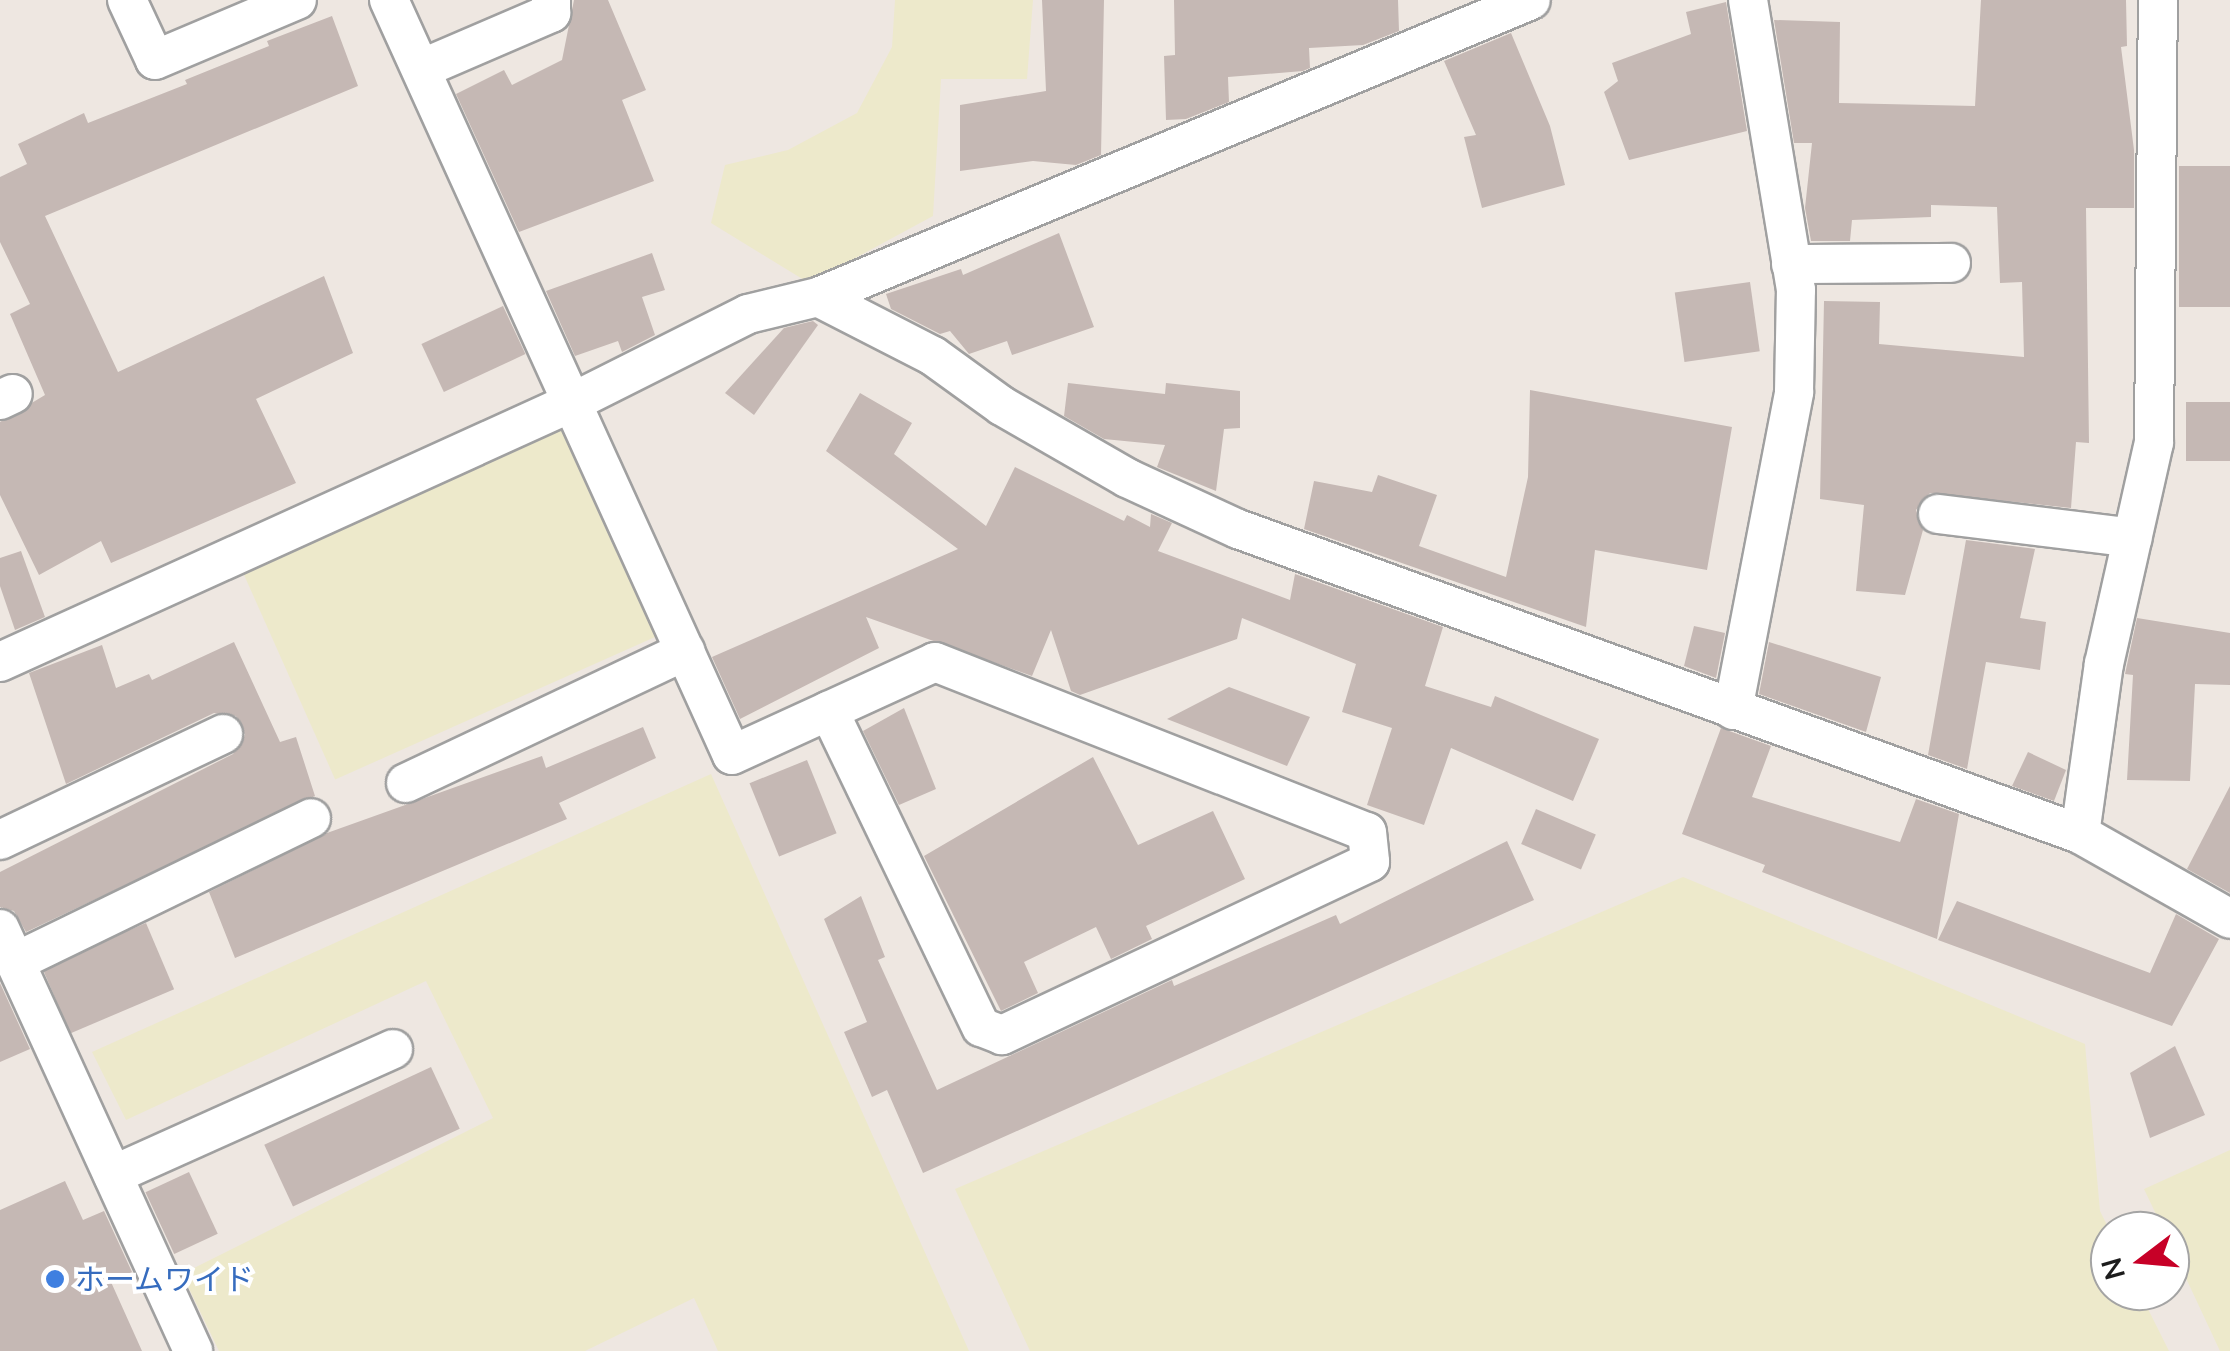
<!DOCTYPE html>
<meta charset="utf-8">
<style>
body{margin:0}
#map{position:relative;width:2230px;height:1351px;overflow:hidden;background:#eee7e1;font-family:Mulish,"Noto Sans JP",sans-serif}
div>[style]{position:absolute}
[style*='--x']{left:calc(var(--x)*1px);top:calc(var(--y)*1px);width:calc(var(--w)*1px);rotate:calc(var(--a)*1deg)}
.farmland>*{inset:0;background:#ede9cb;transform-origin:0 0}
.building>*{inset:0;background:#c5b8b4;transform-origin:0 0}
.roads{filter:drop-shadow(2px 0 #a0a0a0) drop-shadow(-2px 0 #a0a0a0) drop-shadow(0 2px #a0a0a0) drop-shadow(0 -2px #a0a0a0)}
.street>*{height:38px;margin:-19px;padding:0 19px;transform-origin:19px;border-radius:19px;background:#fff}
.dots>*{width:28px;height:28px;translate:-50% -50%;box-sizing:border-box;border:5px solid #fff;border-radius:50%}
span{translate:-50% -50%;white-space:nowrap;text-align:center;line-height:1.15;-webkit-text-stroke:8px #fff;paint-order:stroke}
.shop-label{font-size:30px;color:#366cbe}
.left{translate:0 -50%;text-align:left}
.north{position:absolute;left:2090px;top:1211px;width:100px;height:100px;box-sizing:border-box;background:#fff;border:2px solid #a4a4a4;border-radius:50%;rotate:254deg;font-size:28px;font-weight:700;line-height:40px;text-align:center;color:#1c1c1c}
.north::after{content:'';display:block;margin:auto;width:35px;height:45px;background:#c70027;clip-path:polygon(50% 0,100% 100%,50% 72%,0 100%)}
</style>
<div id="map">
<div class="farmland">
<div style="clip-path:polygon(895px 0,1033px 0,1027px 79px,941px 79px,933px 216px,809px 283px,711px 223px,725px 165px,788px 150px,857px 113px,892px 47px)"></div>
<div style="left:564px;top:428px;width:228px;height:352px;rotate:66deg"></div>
<div style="clip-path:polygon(711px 774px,969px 1351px,718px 1351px,694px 1298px,585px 1351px,219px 1351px,182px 1274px,493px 1118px,426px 981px,126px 1120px,92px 1052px)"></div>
<div style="clip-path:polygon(1683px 877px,2085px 1044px,2100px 1211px,2110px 1231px,2110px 1291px,2139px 1291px,2169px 1351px,1030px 1351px,955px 1189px)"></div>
<div style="clip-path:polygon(2230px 1150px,2230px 1351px,2220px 1351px,2170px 1244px,2170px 1231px,2164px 1231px,2144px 1189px)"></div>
</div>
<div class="building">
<div style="clip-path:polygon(574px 0,608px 0,646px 90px,622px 100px,654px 181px,519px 232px,456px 94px,504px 70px,512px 85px,562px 60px)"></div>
<div style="clip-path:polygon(1042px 0,1104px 0,1101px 155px,1076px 165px,1033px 161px,960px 171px,960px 105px,1046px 91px)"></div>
<div style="clip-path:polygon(1174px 0,1398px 0,1399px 31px,1363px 45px,1309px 48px,1310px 68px,1303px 71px,1228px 77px,1229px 102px,1186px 119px,1166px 120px,1164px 56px,1175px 55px)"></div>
<div style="clip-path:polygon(1981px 0,2126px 0,2127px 46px,2121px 47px,2134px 150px,2134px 208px,2086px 208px,2089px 443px,2076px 442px,2071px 508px,1930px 493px,1916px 510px,1923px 530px,1905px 595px,1856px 591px,1864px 505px,1820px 499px,1824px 301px,1880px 302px,1879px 344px,2024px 357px,2022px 282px,2000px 283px,1997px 207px,1931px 205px,1931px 217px,1852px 220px,1850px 241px,1811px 241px,1805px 208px,1812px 143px,1794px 143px,1774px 20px,1840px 22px,1839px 103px,1975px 106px)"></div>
<div style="clip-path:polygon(1726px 2px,1747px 131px,1629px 160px,1604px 92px,1618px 81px,1612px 63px,1691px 34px,1686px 12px)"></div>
<div style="clip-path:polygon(332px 16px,358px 86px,45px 216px,118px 372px,324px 276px,353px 353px,256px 399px,296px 483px,111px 563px,101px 541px,39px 575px,0 495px,0 422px,45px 395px,10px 314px,30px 304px,0 242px,0 177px,27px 164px,18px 144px,84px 113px,88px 123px,187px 84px,185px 80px,269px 46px,267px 41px)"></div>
<div style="clip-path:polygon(1511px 33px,1550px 126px,1565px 185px,1482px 208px,1464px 137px,1476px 135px,1444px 61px)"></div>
<div style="left:2230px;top:166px;width:141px;height:51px;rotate:90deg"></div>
<div style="clip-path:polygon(1059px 233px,1094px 327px,1012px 355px,1007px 341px,969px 354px,950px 331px,940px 334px,891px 309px,886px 294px,961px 269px,963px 275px)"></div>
<div style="clip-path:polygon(652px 253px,665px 290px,642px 297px,655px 335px,622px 352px,618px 341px,575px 356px,546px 291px)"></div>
<div style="left:1750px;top:282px;width:70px;height:76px;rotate:82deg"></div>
<div style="left:503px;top:306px;width:53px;height:90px;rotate:65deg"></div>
<div style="clip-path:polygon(813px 321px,818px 325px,754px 415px,725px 393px,784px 328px)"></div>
<div style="clip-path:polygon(1068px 383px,1165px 394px,1166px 383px,1240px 391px,1240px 428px,1224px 429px,1216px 491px,1157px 467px,1165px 445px,1104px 439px,1064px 416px)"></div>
<div style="clip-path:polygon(1530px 390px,1732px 427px,1707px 570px,1595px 550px,1586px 627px,1304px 529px,1314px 481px,1372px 492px,1378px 475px,1437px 495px,1419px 546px,1506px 577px,1528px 477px)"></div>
<div style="clip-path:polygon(860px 393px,912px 423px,894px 454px,986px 526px,1015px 467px,1124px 521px,1127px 515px,1150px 527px,1151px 514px,1172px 523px,1158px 551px,1290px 600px,1295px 574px,1443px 627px,1425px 686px,1491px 707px,1495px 696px,1599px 739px,1573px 801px,1451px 748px,1424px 825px,1367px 805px,1392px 728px,1342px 712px,1356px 664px,1242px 618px,1237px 639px,1080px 695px,1071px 691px,1051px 630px,1032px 676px,866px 617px,879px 648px,740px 719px,712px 657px,958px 549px,826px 451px)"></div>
<div style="left:2230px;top:402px;width:59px;height:44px;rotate:90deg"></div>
<div style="clip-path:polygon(1966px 540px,2035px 549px,2020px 618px,2046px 622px,2040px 670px,1986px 662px,1967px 769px,1928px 755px)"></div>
<div style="clip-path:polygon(21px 551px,45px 617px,15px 630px,0 586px,0 558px)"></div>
<div style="clip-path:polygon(2137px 618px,2230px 633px,2230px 685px,2195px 684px,2190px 781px,2127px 780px,2133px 675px,2125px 674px)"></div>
<div style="clip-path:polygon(1694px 626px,1725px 633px,1716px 678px,1684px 666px)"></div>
<div style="clip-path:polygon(234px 642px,280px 742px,296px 737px,315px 796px,26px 932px,14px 911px,0 907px,0 872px,233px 754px,245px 735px,236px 716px,214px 713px,66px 784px,29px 673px,102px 645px,116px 688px,149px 674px,152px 680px)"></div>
<div style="clip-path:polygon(1769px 642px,1881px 677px,1866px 732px,1759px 694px)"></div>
<div style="clip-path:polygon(1229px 687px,1310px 717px,1287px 766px,1167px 719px)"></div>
<div style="clip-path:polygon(904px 708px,936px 789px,899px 805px,863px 731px)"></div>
<div style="clip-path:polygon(643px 727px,656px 758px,559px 803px,567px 819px,235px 958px,209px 892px,327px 833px,542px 756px,546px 768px)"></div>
<div style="clip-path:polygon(1721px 728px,1771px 746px,1752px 797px,1900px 842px,1916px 799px,1959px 814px,1937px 939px,1762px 872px,1765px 865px,1682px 834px)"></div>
<div style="clip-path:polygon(2028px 752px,2066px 770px,2054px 801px,2012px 786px)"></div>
<div style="clip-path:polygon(1093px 757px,1138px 845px,1213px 811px,1245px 879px,1146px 926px,1152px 939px,1111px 959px,1096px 927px,1024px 962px,1038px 993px,1001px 1011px,924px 856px)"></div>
<div style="left:807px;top:760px;width:79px;height:62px;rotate:68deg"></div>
<div style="clip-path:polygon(2230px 786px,2230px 893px,2187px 869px)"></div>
<div style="left:1536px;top:809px;width:65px;height:38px;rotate:23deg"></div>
<div style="clip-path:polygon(1507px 841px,1534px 900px,923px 1173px,887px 1090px,872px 1097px,844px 1032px,867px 1022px,824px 919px,861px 896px,885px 957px,878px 960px,937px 1090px,1172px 980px,1174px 986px,1336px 915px,1340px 924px)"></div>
<div style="clip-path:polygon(1957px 901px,2150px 973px,2176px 914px,2219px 939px,2172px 1026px,1938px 940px)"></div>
<div style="left:146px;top:923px;width:72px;height:113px;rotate:67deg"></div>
<div style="clip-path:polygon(0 983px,30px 1049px,0 1062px)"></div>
<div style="clip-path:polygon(2175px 1046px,2205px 1115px,2150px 1138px,2130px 1073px)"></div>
<div style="left:431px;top:1067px;width:68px;height:184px;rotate:65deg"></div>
<div style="left:189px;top:1172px;width:68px;height:48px;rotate:65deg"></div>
<div style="clip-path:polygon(65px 1181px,83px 1220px,104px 1211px,132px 1272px,111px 1282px,142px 1351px,0 1351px,0 1210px)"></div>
</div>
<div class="roads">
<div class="street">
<div style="--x:127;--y:0;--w:66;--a:65"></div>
<div style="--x:155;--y:60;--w:154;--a:-22.9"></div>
<div style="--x:389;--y:0;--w:829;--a:65.57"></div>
<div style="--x:732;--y:755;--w:223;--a:-24.6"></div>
<div style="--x:935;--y:662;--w:464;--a:21.5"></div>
<div style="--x:1367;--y:832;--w:30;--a:84"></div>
<div style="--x:1370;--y:862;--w:407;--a:154.8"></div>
<div style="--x:1002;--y:1035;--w:22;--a:-159"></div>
<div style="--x:981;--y:1027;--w:351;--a:-115.7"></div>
<div style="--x:421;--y:69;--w:142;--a:-23.3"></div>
<div style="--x:551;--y:13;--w:13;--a:-90"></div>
<div style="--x:1791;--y:264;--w:160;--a:-0.4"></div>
<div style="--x:818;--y:297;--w:129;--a:27.2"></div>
<div style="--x:933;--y:356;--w:85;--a:35.9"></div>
<div style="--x:1002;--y:406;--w:144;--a:29.9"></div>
<div style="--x:1127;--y:478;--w:122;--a:24.7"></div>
<div style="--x:1238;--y:529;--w:896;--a:19.91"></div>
<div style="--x:2080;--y:834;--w:172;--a:29.5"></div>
<div style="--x:0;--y:400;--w:14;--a:-25"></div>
<div style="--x:1938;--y:514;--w:196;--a:7"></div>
<div style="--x:0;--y:662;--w:629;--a:-24.41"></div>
<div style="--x:573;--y:402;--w:196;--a:-26.7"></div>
<div style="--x:748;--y:314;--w:72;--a:-13.7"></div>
<div style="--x:818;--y:297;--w:772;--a:-22.61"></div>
<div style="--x:1733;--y:710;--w:324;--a:-79.1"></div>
<div style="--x:1794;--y:392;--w:102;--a:-88.9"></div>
<div style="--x:1796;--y:290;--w:294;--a:-99.4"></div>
<div style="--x:406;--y:783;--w:309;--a:-25.3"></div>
<div style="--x:2080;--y:834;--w:172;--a:-82"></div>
<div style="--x:2104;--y:664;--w:227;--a:-77.3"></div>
<div style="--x:2154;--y:443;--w:443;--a:-89.5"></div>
<div style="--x:0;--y:840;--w:247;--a:-25.4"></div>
<div style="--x:0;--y:929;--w:464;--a:65.4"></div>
<div style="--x:15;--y:962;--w:329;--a:-25.9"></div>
<div style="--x:113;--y:1175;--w:307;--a:-24.2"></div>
</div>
</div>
<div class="dots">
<div style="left:55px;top:1279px;background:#3f7fe0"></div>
</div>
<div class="shop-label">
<span class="left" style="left:75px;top:1279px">ホームワイド</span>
</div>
<div class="north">N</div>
</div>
